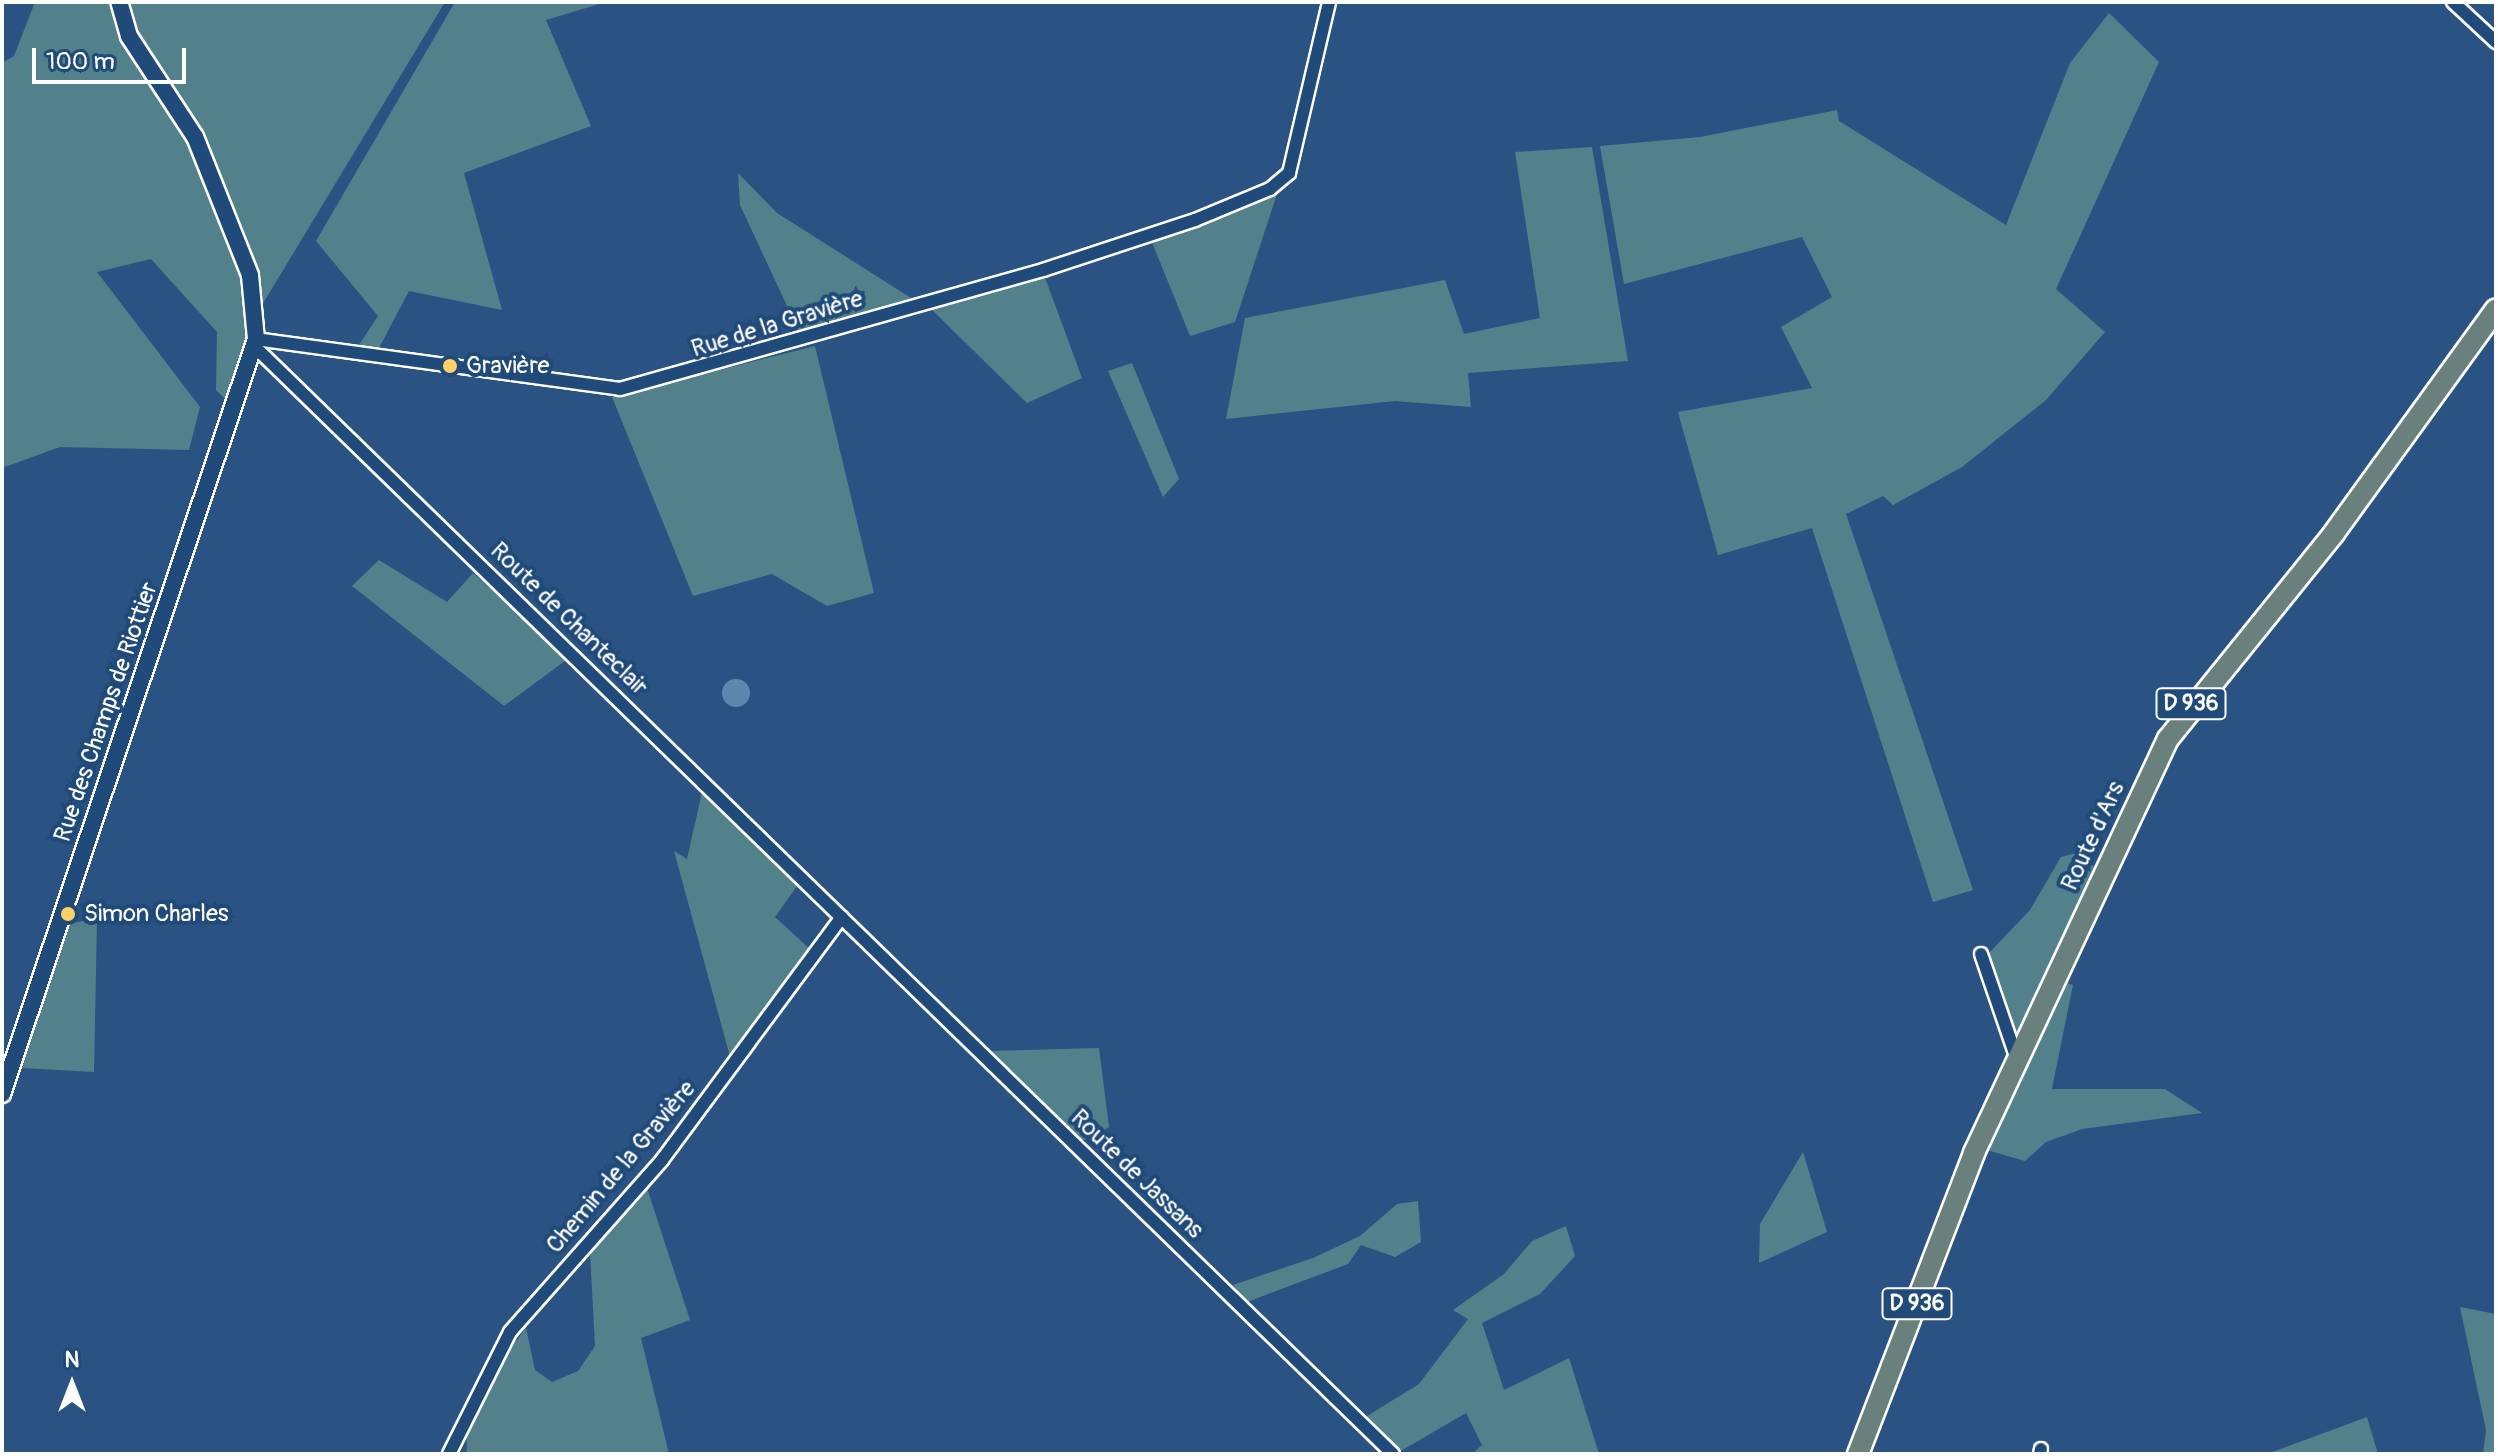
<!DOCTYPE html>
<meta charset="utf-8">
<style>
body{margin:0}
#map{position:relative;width:2498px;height:1456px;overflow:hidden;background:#2a5383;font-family:Pangolin,sans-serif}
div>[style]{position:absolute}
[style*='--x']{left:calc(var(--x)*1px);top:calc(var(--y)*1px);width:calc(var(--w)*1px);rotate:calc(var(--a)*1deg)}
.green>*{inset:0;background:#52818c}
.water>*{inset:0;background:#5f86af}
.round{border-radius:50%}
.roads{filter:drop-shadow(2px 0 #fff) drop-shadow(-2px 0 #fff) drop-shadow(0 2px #fff) drop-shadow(0 -2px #fff)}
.minor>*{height:12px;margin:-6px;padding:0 6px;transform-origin:6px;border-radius:6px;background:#1f4a7a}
.tertiary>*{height:16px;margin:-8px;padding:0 8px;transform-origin:8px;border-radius:8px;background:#1f4a7a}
.primary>*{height:20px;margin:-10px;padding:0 10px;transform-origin:10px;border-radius:10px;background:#6a807d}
.dots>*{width:22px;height:22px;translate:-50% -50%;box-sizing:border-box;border:4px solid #1f4a7a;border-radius:50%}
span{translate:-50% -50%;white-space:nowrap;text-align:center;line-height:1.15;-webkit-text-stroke:8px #1f4a7a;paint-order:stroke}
.shield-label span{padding:2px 6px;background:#1f4a7a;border:2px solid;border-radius:6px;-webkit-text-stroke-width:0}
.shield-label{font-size:22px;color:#fff;font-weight:700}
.street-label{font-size:24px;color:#fff}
.poi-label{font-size:24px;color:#fff}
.left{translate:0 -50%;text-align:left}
.frame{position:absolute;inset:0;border:4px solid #fff;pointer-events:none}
.north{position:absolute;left:32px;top:1344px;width:80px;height:80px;-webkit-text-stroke:6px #1f4a7a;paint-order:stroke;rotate:0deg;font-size:22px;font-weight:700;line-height:32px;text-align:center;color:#fff}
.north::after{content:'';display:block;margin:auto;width:28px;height:36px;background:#fff;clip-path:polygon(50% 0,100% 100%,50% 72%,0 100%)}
.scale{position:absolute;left:32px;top:48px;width:154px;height:36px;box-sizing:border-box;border:4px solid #fff;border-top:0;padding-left:10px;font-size:24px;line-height:28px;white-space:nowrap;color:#fff;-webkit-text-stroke:6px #1f4a7a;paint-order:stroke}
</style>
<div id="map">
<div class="green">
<div style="clip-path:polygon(35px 2px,445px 2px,250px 325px,227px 401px,216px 390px,217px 332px,151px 259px,97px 272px,200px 407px,189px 450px,60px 447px,2px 468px,2px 63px,14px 56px)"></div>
<div style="clip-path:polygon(455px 2px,606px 2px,546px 20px,591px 126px,464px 173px,502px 310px,409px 291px,379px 348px,359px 345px,378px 316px,316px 241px)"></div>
<div style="clip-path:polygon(2109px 13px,2159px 62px,2056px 289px,2105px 332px,2046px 400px,1962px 467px,1893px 505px,1883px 496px,1846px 514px,1973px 890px,1933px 902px,1812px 528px,1718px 555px,1678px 412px,1812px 388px,1781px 327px,1832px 297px,1802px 237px,1624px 284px,1600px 146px,1700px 137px,1837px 110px,1839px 121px,2006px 225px,2070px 63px)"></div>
<div style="clip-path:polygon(1592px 147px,1628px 361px,1468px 373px,1471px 407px,1395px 401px,1226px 419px,1245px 318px,1445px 280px,1464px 334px,1540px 318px,1515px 152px)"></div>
<div style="clip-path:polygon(738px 173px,777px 213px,911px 298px,801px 336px,740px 205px)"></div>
<div style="clip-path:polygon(1278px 191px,1235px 322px,1190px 336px,1151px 240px)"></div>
<div style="clip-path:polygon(1044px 275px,1082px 378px,1027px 403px,928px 306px)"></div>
<div style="clip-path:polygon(815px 346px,874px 593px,827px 606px,772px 574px,693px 596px,612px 397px)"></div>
<div style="clip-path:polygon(1132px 363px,1179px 479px,1163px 497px,1108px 371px)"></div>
<div style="clip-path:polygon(379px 560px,447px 602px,473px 573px,569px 658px,504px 706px,352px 586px)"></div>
<div style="clip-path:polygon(702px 792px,799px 883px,775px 917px,812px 951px,732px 1064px,674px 851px,687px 859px)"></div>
<div style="clip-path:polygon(2080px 852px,2094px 867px,2018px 1043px,1989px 953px,2030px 910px,2061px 857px)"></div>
<div style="clip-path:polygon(97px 919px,94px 1072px,22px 1068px,65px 924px)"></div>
<div style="clip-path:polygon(2061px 981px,2073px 985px,2052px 1089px,2165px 1089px,2202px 1113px,2082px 1129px,2046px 1142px,2025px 1161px,1983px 1149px)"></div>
<div style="clip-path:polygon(1099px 1048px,1109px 1127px,1083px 1141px,989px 1051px)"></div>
<div style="clip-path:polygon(1803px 1152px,1827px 1232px,1759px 1263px,1760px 1224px)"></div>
<div style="clip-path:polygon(646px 1185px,690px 1320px,641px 1338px,669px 1454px,467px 1454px,466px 1426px,491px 1373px,526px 1328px,535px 1370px,552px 1382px,578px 1371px,595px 1346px,590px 1253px)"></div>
<div style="clip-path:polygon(1418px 1201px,1421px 1242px,1395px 1257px,1361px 1245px,1348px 1264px,1247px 1302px,1233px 1285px,1313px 1258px,1360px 1236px,1397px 1204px)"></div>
<div style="clip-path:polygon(1566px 1226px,1575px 1256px,1540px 1294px,1482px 1323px,1504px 1390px,1569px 1358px,1599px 1454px,1472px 1454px,1482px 1445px,1466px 1413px,1399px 1452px,1364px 1418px,1419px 1384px,1468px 1319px,1453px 1310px,1504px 1274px,1532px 1241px)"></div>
<div style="clip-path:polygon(2460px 1307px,2496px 1314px,2496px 1454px,2483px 1454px,2486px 1430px)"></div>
<div style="clip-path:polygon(2367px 1417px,2378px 1454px,2267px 1454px)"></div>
</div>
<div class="water">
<div class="round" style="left:722px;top:679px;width:28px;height:28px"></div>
</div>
<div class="roads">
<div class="minor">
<div style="--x:2453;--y:2;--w:59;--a:42.9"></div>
<div style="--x:256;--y:339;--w:367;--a:7.8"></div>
<div style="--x:620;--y:389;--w:439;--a:-15.7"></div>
<div style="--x:1043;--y:270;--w:160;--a:-18.2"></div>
<div style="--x:1195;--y:220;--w:81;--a:-22.5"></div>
<div style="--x:1270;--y:189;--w:25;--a:-40"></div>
<div style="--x:1289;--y:173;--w:176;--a:-76.8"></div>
<div style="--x:254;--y:346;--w:1589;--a:44.21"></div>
<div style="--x:1981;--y:954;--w:111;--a:71.1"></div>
<div style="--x:449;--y:1454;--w:136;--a:-63.4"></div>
<div style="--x:510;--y:1332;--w:230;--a:-48.5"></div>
<div style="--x:662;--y:1160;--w:302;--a:-53.5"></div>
<div style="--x:2040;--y:1454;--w:5;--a:-79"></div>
</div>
<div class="tertiary">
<div style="--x:2;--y:1094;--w:797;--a:-71.41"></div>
<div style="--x:256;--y:339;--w:64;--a:-95.4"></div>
<div style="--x:250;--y:275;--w:149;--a:-111.7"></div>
<div style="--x:195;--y:137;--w:121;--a:-123.2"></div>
<div style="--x:129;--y:36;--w:35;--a:-106"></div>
</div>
<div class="primary">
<div style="--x:1858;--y:1454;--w:323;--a:-68.9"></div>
<div style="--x:1974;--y:1153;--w:457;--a:-64.9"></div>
<div style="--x:2168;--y:739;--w:265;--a:-51.1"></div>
<div style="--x:2334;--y:533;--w:276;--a:-54.1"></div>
</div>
</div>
<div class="dots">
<div style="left:450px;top:366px;background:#ffd166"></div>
<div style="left:68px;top:914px;background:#ffd166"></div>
</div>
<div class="shield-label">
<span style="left:2191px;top:704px">D 936</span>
<span style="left:1917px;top:1304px">D 936</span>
</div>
<div class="street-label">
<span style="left:777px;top:324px;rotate:-17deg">Rue de la Gravière</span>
<span style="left:569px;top:619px;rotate:44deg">Route de Chanteclair</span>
<span style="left:106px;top:712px;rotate:-71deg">Rue des Champs de Riottier</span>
<span style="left:2093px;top:836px;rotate:-65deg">Route d'Ars</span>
<span style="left:621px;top:1167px;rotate:-50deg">Chemin de la Gravière</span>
<span style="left:1137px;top:1174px;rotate:44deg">Route de Jassans</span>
</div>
<div class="poi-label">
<span class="left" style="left:466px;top:366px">Gravière</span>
<span class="left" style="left:84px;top:914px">Simon Charles</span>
</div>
<div class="frame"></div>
<div class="north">N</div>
<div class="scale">100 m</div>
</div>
